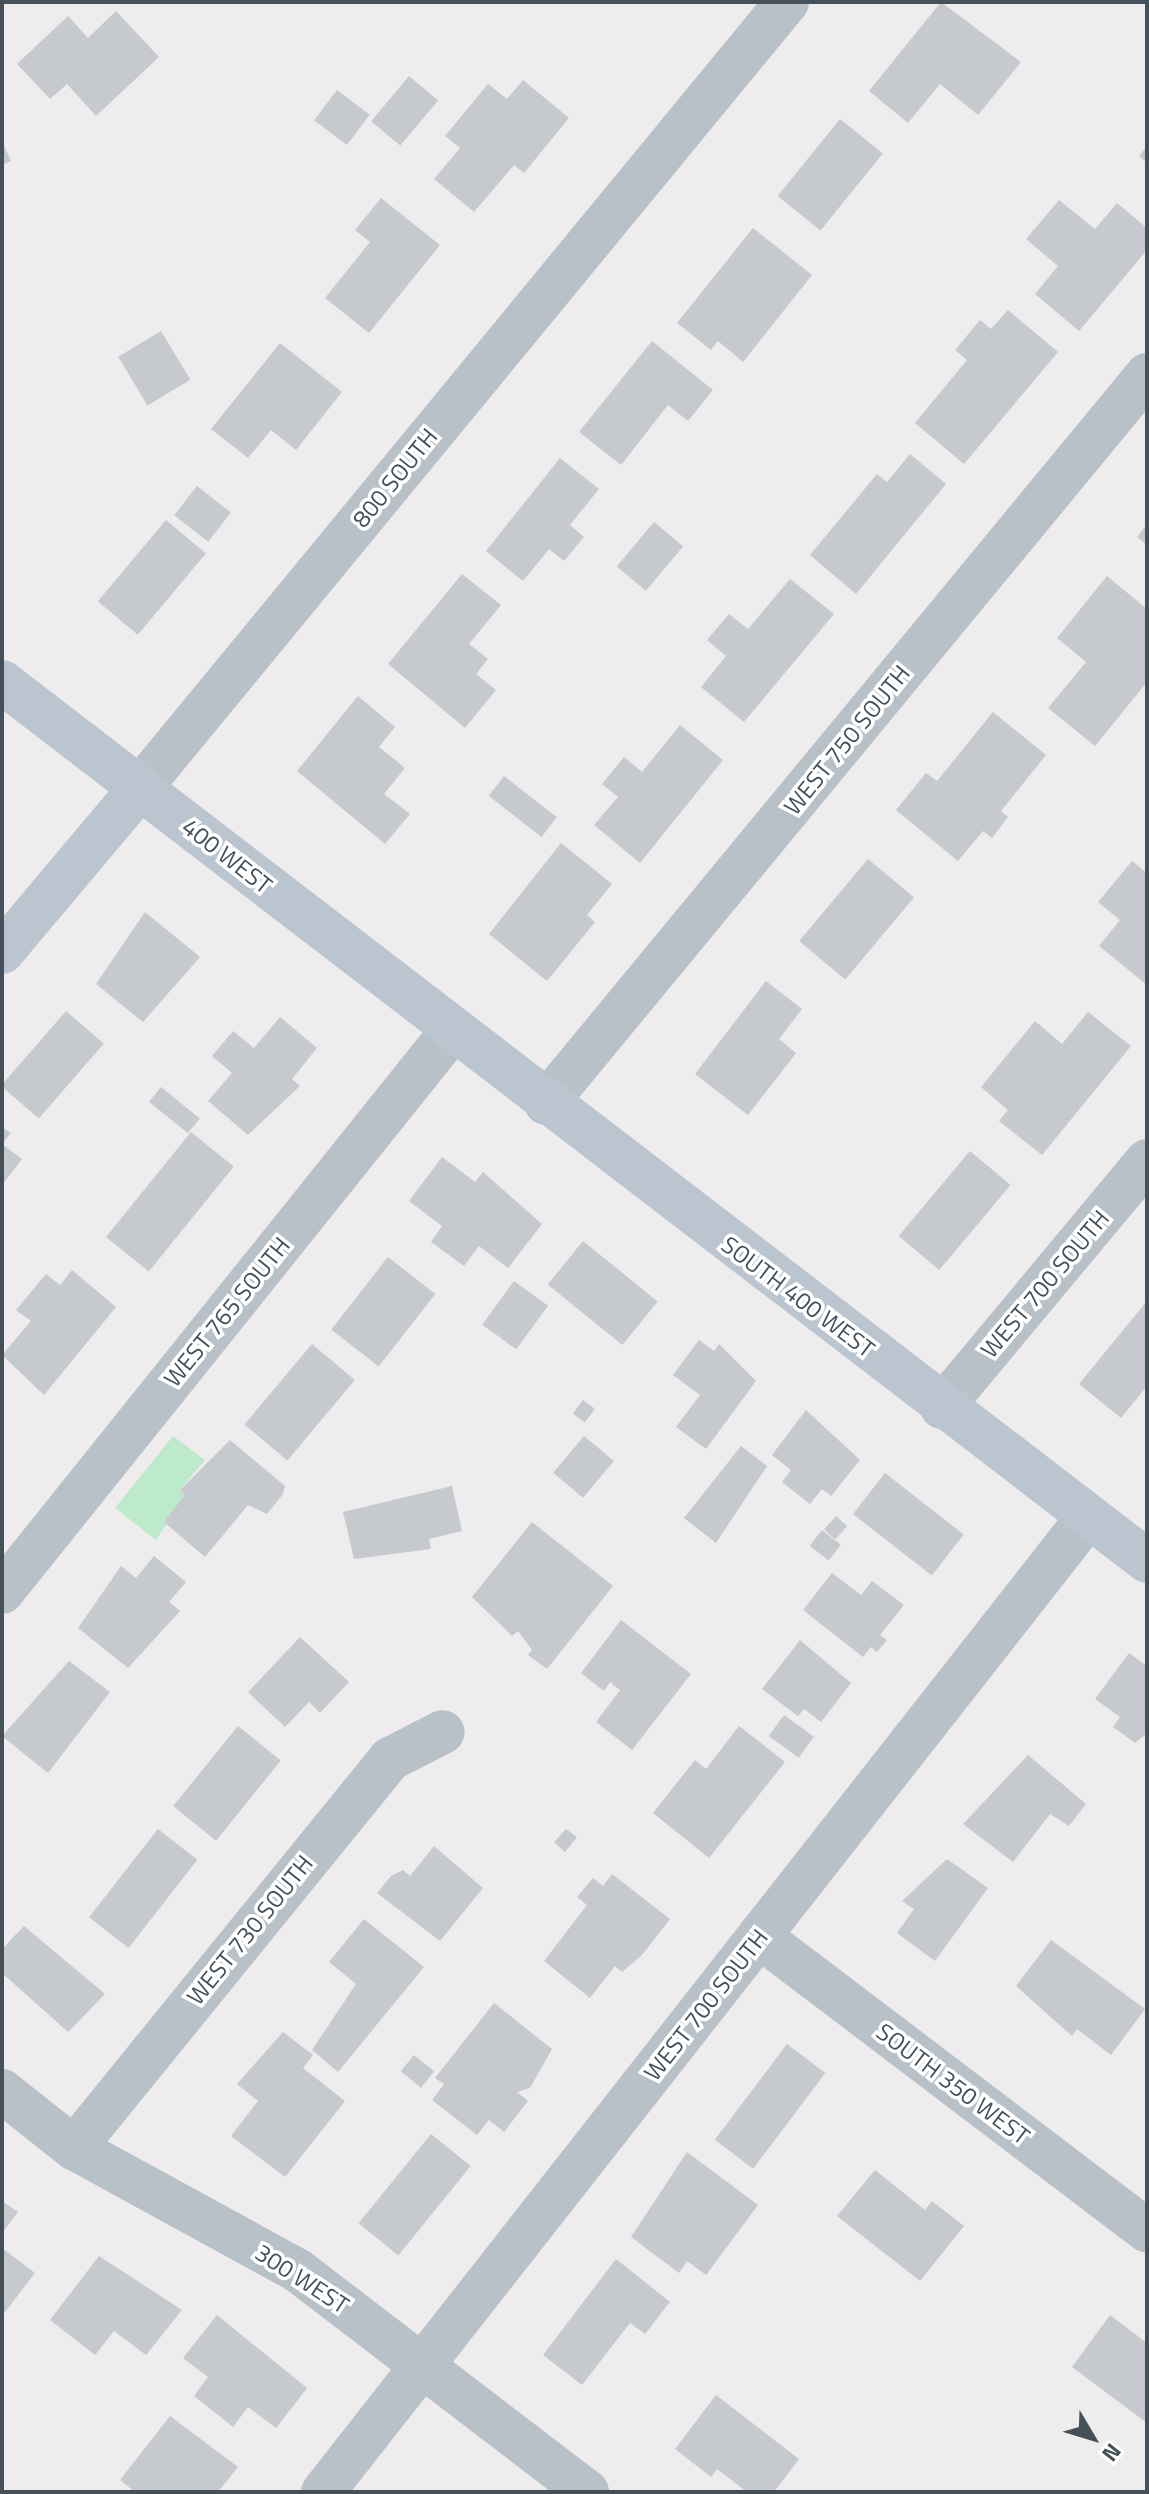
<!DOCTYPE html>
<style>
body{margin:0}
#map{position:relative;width:1149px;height:2494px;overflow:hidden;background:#eeecec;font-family:"Titillium Web",sans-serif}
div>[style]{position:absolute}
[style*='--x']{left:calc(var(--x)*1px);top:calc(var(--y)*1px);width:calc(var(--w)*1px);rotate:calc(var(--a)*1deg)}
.green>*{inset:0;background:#bceacb}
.building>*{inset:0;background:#c6c9ce;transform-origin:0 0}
.minor>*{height:44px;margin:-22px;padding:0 22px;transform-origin:22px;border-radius:22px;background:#b8c1c8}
.tertiary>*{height:44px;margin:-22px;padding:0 22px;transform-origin:22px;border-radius:22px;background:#b8c1c8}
.secondary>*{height:44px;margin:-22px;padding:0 22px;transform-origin:22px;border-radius:22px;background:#bac5cf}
span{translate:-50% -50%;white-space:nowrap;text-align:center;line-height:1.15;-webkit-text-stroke:7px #fff;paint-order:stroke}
.street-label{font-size:24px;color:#455058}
.frame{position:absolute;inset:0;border:4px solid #455058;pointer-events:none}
.north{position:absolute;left:1053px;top:2398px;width:80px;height:80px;-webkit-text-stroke:6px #fff;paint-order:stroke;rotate:128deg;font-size:22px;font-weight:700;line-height:32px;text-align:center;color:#455058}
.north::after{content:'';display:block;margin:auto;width:28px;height:36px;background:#455058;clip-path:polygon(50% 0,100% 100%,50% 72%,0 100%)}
</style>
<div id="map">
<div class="green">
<div style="clip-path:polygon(173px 1436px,205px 1460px,180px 1490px,185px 1495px,156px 1540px,115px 1508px)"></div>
</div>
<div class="building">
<div style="clip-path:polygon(941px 2px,1021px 62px,978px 115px,940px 84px,908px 123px,869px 91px)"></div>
<div style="clip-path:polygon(116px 11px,159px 57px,96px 116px,67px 84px,50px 99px,17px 64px,68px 16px,88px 38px)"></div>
<div style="left:409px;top:76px;width:38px;height:59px;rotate:40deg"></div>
<div style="clip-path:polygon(523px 80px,569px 118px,524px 173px,514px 165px,474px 212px,434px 179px,460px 148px,445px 136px,488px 84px,507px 99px)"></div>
<div style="left:337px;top:90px;width:41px;height:38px;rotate:37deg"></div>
<div style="left:840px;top:119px;width:55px;height:99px;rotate:39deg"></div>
<div style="clip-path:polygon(2px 141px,11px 161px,2px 165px)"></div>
<div style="clip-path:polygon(1147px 146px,1147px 163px,1139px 156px)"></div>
<div style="clip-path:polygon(381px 198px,440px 245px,369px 333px,325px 298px,370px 242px,355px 230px)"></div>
<div style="clip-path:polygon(1059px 200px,1095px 229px,1117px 203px,1147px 228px,1147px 250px,1079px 331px,1035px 294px,1058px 266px,1026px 239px)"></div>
<div style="clip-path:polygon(753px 228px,812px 275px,743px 362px,718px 341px,711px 350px,677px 323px)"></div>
<div style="clip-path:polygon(1008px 310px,1058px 352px,964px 464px,915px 423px,967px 360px,955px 350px,980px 320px,991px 329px)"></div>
<div style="left:161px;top:331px;width:57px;height:50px;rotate:59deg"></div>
<div style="clip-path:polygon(652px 341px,713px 390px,688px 421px,668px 405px,621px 465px,579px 432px)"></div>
<div style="clip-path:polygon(280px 343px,342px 392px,296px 450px,271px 430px,248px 458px,211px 429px)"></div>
<div style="clip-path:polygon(910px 454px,946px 484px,856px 594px,810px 555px,877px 474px,887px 482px)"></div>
<div style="clip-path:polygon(560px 458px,599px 489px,570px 525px,584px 537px,564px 561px,549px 549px,523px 581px,486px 551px)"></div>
<div style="left:197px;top:486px;width:43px;height:37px;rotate:38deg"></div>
<div style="left:166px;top:520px;width:52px;height:106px;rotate:40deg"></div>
<div style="left:654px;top:522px;width:38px;height:58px;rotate:40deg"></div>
<div style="clip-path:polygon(1147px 524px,1147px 545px,1137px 537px)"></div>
<div style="clip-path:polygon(462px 574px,501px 605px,469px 644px,488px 659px,476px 674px,496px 690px,465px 728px,388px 664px)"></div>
<div style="clip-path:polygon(1107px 576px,1147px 609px,1147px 682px,1095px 746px,1048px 708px,1086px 662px,1057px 638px)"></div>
<div style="clip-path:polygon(790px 579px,834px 614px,744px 722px,701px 687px,726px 656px,707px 640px,729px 614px,748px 629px)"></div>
<div style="clip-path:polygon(358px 696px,395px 727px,379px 747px,405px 768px,384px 794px,410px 814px,385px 844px,297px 771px)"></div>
<div style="clip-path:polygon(993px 712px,1046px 755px,1001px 811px,1008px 817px,992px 838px,983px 831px,958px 861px,896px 810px,926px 773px,937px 781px)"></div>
<div style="clip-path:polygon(680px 725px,723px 760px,640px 863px,594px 825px,618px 797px,602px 784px,624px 757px,642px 772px)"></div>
<div style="left:504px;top:776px;width:67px;height:25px;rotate:38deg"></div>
<div style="clip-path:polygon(561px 843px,612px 884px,587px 915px,595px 922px,547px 981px,489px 934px)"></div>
<div style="left:868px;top:859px;width:60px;height:107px;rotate:40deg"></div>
<div style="clip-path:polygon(1132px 861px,1147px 873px,1147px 985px,1099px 946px,1120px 920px,1098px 902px)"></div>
<div style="clip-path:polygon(145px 912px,200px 957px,143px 1022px,96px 984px)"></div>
<div style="clip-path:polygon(766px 981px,802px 1009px,779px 1039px,796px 1053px,748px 1115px,695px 1074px)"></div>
<div style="left:66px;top:1011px;width:50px;height:99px;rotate:41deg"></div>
<div style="clip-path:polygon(1088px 1012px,1131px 1046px,1042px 1155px,999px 1121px,1008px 1110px,981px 1087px,1035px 1021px,1062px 1044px)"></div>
<div style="clip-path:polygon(280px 1017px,317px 1048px,292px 1079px,300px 1086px,248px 1135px,208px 1101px,232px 1073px,212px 1056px,233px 1031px,254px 1048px)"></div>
<div style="left:161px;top:1087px;width:50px;height:19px;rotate:39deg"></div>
<div style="clip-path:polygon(2px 1127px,11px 1133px,2px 1144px,22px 1159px,2px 1185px)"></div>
<div style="left:191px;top:1132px;width:55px;height:135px;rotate:39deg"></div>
<div style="left:970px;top:1151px;width:53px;height:111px;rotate:40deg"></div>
<div style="clip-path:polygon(442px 1157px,475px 1182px,483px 1172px,542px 1224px,508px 1268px,479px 1246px,464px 1266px,431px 1242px,442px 1226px,409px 1201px)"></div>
<div style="left:583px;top:1241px;width:96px;height:56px;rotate:39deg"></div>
<div style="left:388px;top:1257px;width:60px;height:92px;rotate:38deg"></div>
<div style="clip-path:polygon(72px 1270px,116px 1307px,44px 1395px,2px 1355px,31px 1321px,16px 1310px,46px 1274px,60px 1285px)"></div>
<div style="left:514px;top:1281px;width:42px;height:54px;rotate:36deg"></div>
<div style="clip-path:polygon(1147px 1301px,1147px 1386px,1121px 1418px,1079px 1384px)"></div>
<div style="clip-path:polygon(699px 1340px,714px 1351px,719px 1344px,756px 1381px,706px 1449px,676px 1427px,700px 1395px,673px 1375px)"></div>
<div style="left:312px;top:1344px;width:56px;height:105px;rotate:40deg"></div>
<div style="left:583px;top:1400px;width:15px;height:17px;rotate:37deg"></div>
<div style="clip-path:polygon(806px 1410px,860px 1460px,831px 1496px,822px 1489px,810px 1504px,782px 1482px,791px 1470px,772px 1455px)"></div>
<div style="left:584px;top:1436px;width:39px;height:48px;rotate:40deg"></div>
<div style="clip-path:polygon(230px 1440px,285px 1486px,283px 1494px,267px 1514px,248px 1505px,205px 1557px,164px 1522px,185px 1495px,180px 1490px)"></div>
<div style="clip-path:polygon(741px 1446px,767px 1466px,716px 1543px,684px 1518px)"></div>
<div style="left:885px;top:1473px;width:100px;height:52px;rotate:38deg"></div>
<div style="clip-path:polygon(452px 1486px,462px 1531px,429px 1539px,431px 1549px,354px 1559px,343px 1512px)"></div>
<div style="left:836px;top:1516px;width:15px;height:18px;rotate:42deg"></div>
<div style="clip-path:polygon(532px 1522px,613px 1586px,547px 1669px,528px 1655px,532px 1650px,518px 1631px,512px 1636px,472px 1597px)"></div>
<div style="left:822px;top:1530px;width:24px;height:20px;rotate:38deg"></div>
<div style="clip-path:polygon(154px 1556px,186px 1582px,169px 1602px,180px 1611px,128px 1668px,78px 1628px,121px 1566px,136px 1578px)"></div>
<div style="clip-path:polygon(832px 1573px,861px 1595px,872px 1581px,904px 1605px,880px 1635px,887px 1640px,877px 1652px,871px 1647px,863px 1657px,803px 1610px)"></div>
<div style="clip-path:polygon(621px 1620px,691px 1674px,632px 1750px,596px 1722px,620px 1690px,610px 1682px,604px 1691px,581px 1673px)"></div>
<div style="clip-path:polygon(300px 1637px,349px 1682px,320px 1713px,309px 1702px,285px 1727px,248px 1692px)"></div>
<div style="clip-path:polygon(800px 1640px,851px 1683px,821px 1722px,804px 1709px,798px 1716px,762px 1689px)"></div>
<div style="clip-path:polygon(1129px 1653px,1147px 1666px,1147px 1733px,1135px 1743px,1113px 1727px,1120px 1717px,1095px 1699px)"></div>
<div style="clip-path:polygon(69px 1661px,110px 1692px,48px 1773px,2px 1736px)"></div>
<div style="left:784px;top:1715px;width:37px;height:26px;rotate:36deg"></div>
<div style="left:238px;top:1726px;width:55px;height:103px;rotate:39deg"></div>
<div style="clip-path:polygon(739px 1726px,785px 1762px,709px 1858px,653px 1813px,695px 1760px,706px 1769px)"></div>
<div style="clip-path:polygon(1028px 1755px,1086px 1804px,1069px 1826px,1050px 1814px,1013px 1862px,963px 1824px)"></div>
<div style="left:158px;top:1829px;width:50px;height:112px;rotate:38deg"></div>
<div style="clip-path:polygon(566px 1829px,577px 1837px,565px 1852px,554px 1842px)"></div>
<div style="clip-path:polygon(434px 1846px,483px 1888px,440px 1941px,377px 1893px,391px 1876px,403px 1870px,410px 1876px)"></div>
<div style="clip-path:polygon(947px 1859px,988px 1888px,935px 1961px,897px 1933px,914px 1909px,902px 1901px)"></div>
<div style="clip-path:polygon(612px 1874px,670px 1919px,642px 1955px,622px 1972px,615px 1966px,590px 1998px,544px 1961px,587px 1905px,577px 1897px,593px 1878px,603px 1886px)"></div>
<div style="clip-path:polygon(364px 1919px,424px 1967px,338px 2072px,312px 2050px,356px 1984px,329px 1962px)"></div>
<div style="clip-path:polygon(24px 1926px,105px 1994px,68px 2032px,2px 1973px,2px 1949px)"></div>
<div style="clip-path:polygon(1051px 1940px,1145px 2009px,1111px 2055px,1077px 2029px,1072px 2036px,1016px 1986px)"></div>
<div style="clip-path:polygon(494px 2003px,552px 2049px,530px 2088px,517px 2092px,528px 2101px,504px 2132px,489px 2120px,477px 2135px,432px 2100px,444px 2084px,435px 2078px)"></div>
<div style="clip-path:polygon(283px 2032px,313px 2055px,303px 2068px,345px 2101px,285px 2177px,231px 2136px,258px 2101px,237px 2084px)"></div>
<div style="left:787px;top:2044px;width:48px;height:120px;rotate:37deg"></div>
<div style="left:414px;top:2055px;width:26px;height:21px;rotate:39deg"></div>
<div style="left:431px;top:2134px;width:51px;height:115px;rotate:39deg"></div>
<div style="clip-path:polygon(687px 2152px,758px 2205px,706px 2275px,687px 2261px,679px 2273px,631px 2237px)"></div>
<div style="clip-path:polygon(875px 2170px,925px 2210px,932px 2201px,964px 2226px,920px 2281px,837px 2216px)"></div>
<div style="clip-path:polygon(2px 2201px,18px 2212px,2px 2233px)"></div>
<div style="clip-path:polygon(2px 2248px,35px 2273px,2px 2316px)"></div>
<div style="clip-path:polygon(99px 2256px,182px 2310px,146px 2355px,114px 2331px,95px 2355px,50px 2320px)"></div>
<div style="clip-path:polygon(616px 2259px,670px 2302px,645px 2334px,630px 2323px,582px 2385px,543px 2355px)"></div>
<div style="clip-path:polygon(217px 2315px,307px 2388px,276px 2428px,248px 2407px,233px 2427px,194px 2396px,208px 2377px,183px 2358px)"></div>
<div style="clip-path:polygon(1110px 2315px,1147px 2343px,1147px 2423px,1072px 2367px)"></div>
<div style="clip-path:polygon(716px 2395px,799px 2459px,774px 2492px,747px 2492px,717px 2469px,711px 2477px,675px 2449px)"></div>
<div style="clip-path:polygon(170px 2416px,238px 2467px,218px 2492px,135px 2492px,120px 2480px)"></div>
</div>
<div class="minor">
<div style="--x:546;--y:1103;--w:944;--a:-50.46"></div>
<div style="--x:942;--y:1407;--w:320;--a:-50.2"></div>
<div style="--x:2;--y:1592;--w:719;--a:-51.27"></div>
<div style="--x:759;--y:1936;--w:487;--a:37.2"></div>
<div style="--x:2;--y:2091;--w:92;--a:38.4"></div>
<div style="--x:74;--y:2148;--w:254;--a:28.7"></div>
<div style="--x:297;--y:2270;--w:365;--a:37.4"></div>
<div style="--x:74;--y:2148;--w:501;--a:-50.91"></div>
<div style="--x:390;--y:1759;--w:59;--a:-27"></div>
<div style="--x:323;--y:2492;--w:1239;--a:-51.88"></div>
</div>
<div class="tertiary">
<div style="--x:140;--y:788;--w:1018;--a:-50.54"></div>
</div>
<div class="secondary">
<div style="--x:2;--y:682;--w:1443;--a:37.51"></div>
<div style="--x:2;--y:952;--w:214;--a:-49.9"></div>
</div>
<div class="street-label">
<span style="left:395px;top:478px;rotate:-51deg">800 SOUTH</span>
<span style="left:847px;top:740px;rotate:-51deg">WEST 750 SOUTH</span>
<span style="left:227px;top:856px;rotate:38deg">400 WEST</span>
<span style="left:1045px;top:1284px;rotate:-50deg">WEST 700 SOUTH</span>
<span style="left:798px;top:1297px;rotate:37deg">SOUTH 400 WEST</span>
<span style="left:227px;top:1312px;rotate:-51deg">WEST 765 SOUTH</span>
<span style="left:250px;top:1930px;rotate:-51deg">WEST 730 SOUTH</span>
<span style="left:706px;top:2005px;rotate:-52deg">WEST 700 SOUTH</span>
<span style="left:953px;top:2084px;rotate:37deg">SOUTH 350 WEST</span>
<span style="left:302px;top:2279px;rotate:33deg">300 WEST</span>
</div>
<div class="frame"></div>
<div class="north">N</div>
</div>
